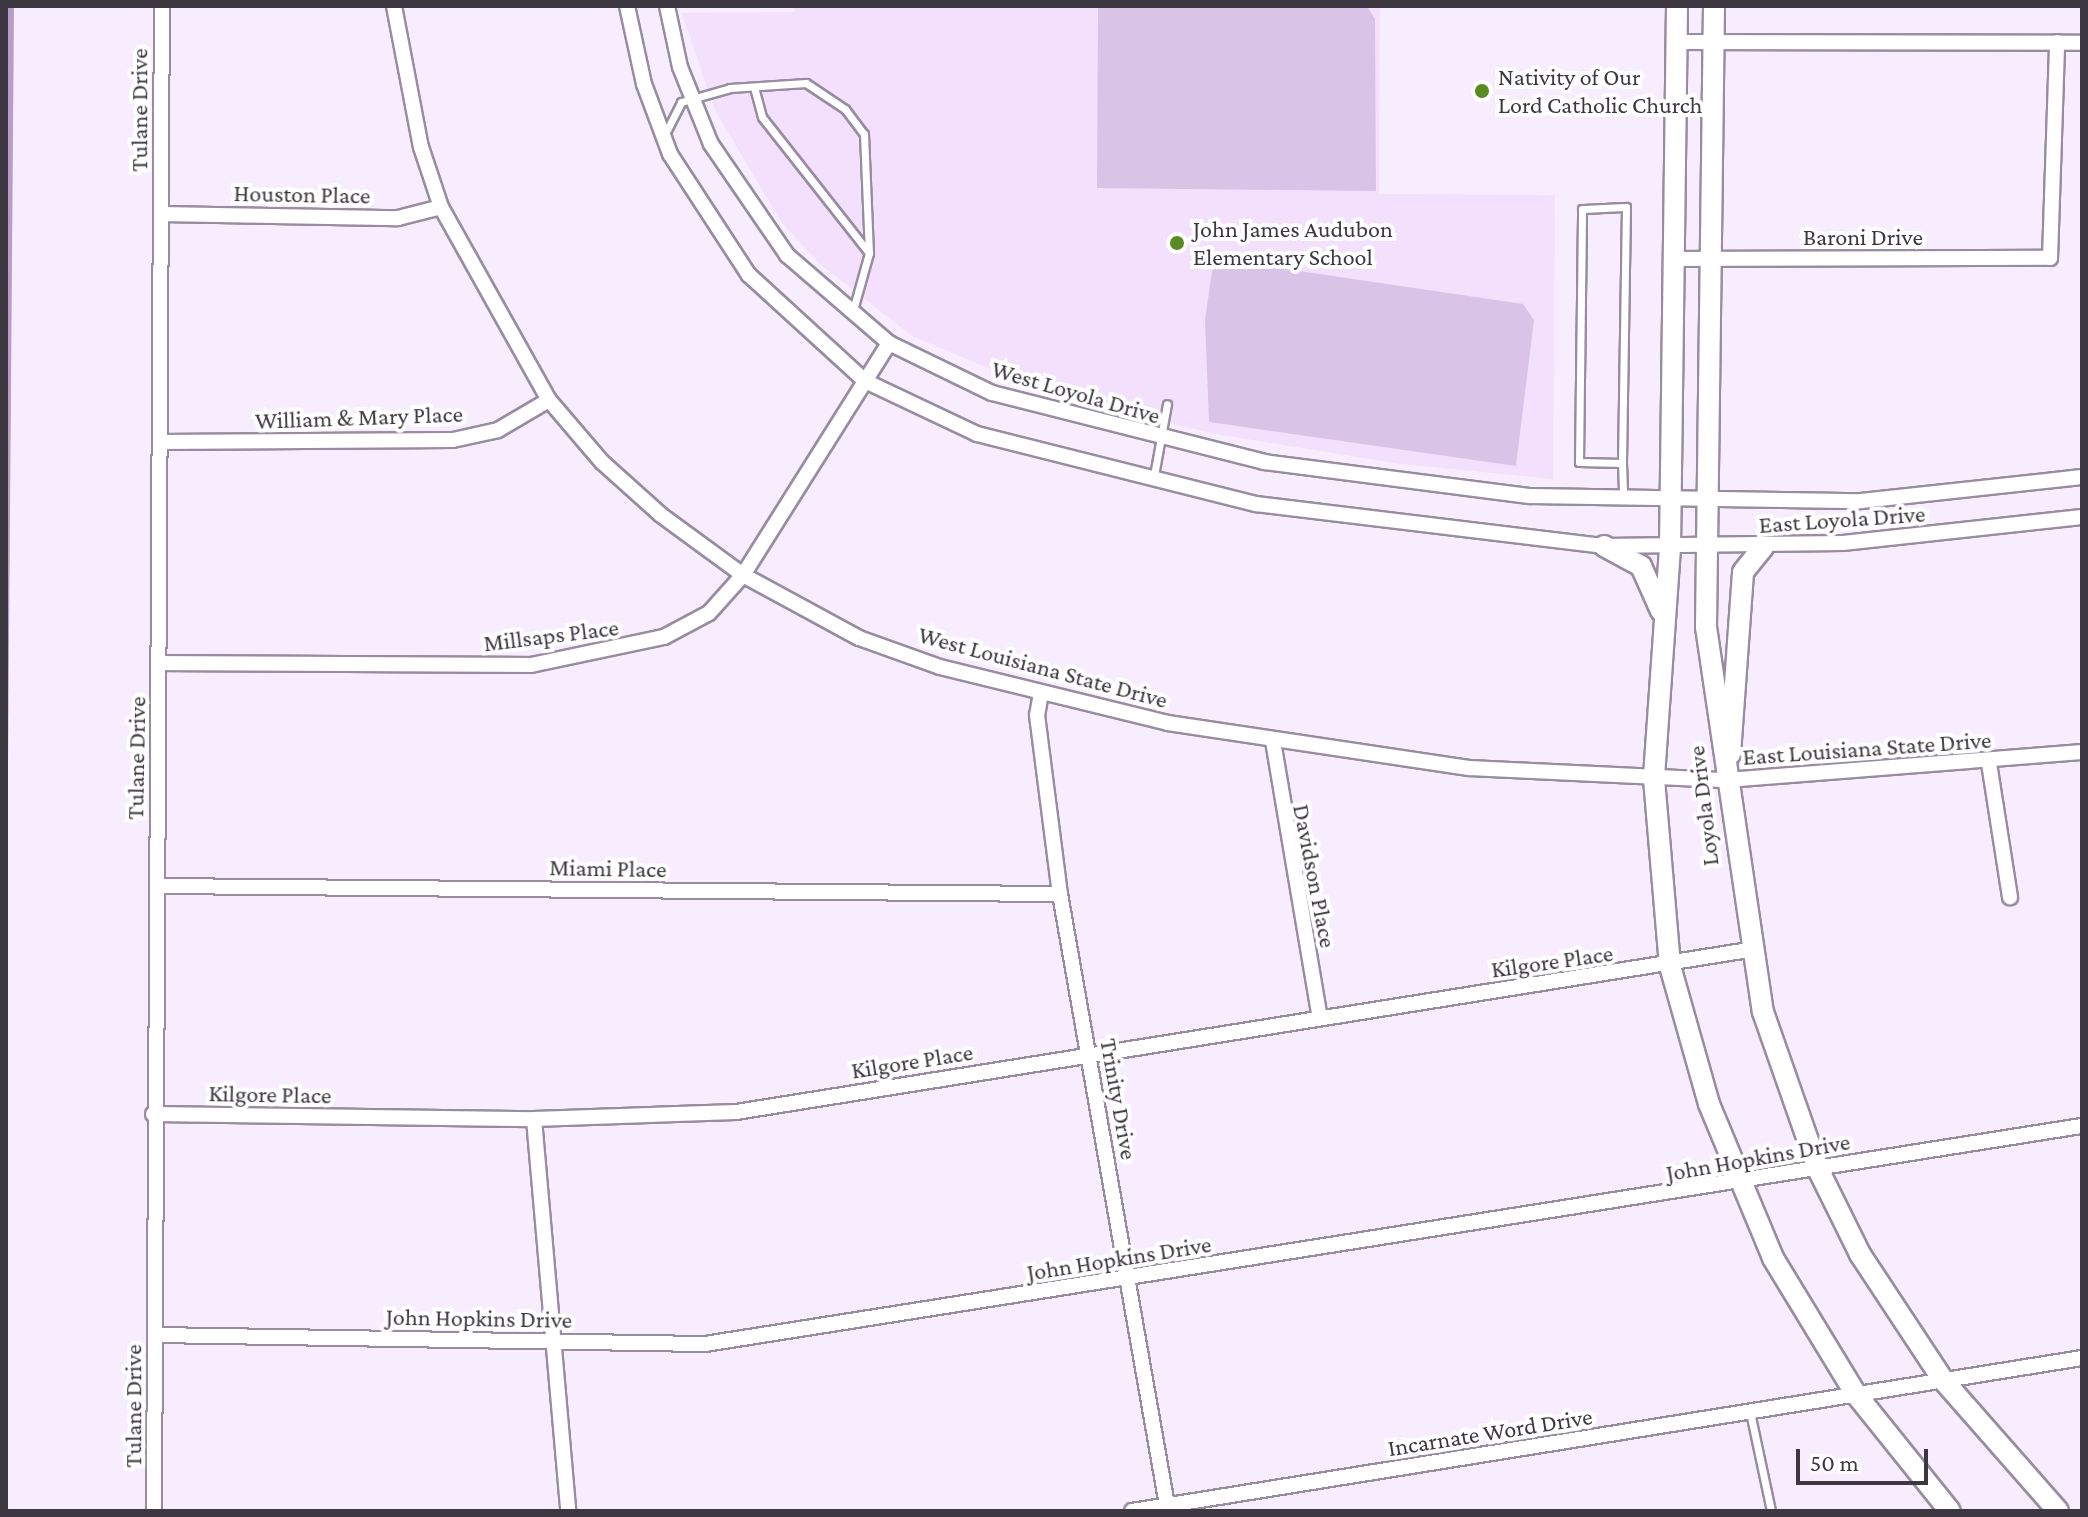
<!DOCTYPE html>
<style>
body{margin:0}
#map{position:relative;width:2088px;height:1517px;overflow:hidden;background:#f8edff;font-family:"Crimson Pro",serif}
div>[style]{position:absolute}
[style*='--x']{left:calc(var(--x)*1px);top:calc(var(--y)*1px);width:calc(var(--w)*1px);rotate:calc(var(--a)*1deg)}
.built>*{inset:0;background:#f2e0fd}
.green>*{inset:0;background:#d9c4e7}
.water>*{inset:0;background:#b79dc8}
.roads{filter:drop-shadow(2px 0 #988ca0) drop-shadow(-2px 0 #988ca0) drop-shadow(0 2px #988ca0) drop-shadow(0 -2px #988ca0)}
.service>*{height:7px;margin:-3.5px;padding:0 3.5px;transform-origin:3.5px;border-radius:3.5px;background:#fff}
.minor>*{height:14px;margin:-7px;padding:0 7px;transform-origin:7px;border-radius:7px;background:#fff}
.secondary>*{height:20px;margin:-10px;padding:0 10px;transform-origin:10px;border-radius:10px;background:#fff}
.dots>*{width:22px;height:22px;translate:-50% -50%;box-sizing:border-box;border:4px solid #fff;border-radius:50%}
span{translate:-50% -50%;white-space:nowrap;text-align:center;line-height:1.15;-webkit-text-stroke:8px #fff;paint-order:stroke}
.poi-label{font-size:24px;color:#3c3740}
.left{translate:0 -50%;text-align:left}
.street-label{font-size:24px;color:#3c3740}
.frame{position:absolute;inset:0;border:8px solid #3c3740;pointer-events:none}
.scale{position:absolute;left:1796px;top:1449px;width:132px;height:36px;box-sizing:border-box;border:4px solid #3c3740;border-top:0;padding-left:10px;font-size:24px;line-height:28px;white-space:nowrap;color:#3c3740;-webkit-text-stroke:6px #fff;paint-order:stroke}
</style>
<div id="map">
<div class="built">
<div style="clip-path:polygon(795px 6px,1380px 6px,1379px 194px,1555px 195px,1553px 479px,1399px 464px,1210px 433px,1046px 392px,912px 336px,820px 264px,781px 222px,714px 108px,682px 13px,795px 12px)"></div>
</div>
<div class="green">
<div style="clip-path:polygon(1098px 6px,1367px 6px,1375px 19px,1376px 191px,1097px 188px)"></div>
<div style="clip-path:polygon(1225px 260px,1523px 304px,1534px 320px,1516px 466px,1209px 422px,1205px 320px,1212px 271px)"></div>
</div>
<div class="water">
<div style="clip-path:polygon(6px 6px,14px 6px,6px 1021px)"></div>
</div>
<div class="roads">
<div class="service">
<div style="--x:754;--y:87;--w:31;--a:75"></div>
<div style="--x:762;--y:117;--w:173;--a:51.8"></div>
<div style="--x:665;--y:134;--w:36;--a:-63"></div>
<div style="--x:681;--y:102;--w:51;--a:-15.9"></div>
<div style="--x:730;--y:88;--w:76;--a:-3.8"></div>
<div style="--x:806;--y:83;--w:47;--a:33.7"></div>
<div style="--x:845;--y:109;--w:31;--a:53"></div>
<div style="--x:864;--y:134;--w:119;--a:87.6"></div>
<div style="--x:869;--y:253;--w:63;--a:105.6"></div>
<div style="--x:1626;--y:207;--w:256;--a:90.9"></div>
<div style="--x:1622;--y:463;--w:43;--a:-178.7"></div>
<div style="--x:1579;--y:462;--w:253;--a:-89.3"></div>
<div style="--x:1582;--y:209;--w:44;--a:-2.6"></div>
<div style="--x:1622;--y:463;--w:37;--a:88"></div>
<div style="--x:1153;--y:481;--w:78;--a:-79.7"></div>
<div style="--x:1750;--y:1412;--w:101;--a:78"></div>
</div>
<div class="minor">
<div style="--x:394;--y:6;--w:144;--a:79.2"></div>
<div style="--x:421;--y:147;--w:63;--a:71.6"></div>
<div style="--x:441;--y:207;--w:221;--a:60.8"></div>
<div style="--x:549;--y:400;--w:82;--a:49.5"></div>
<div style="--x:602;--y:462;--w:79;--a:41.9"></div>
<div style="--x:661;--y:515;--w:102;--a:36.2"></div>
<div style="--x:743;--y:575;--w:132;--a:28.5"></div>
<div style="--x:859;--y:638;--w:86;--a:19.7"></div>
<div style="--x:940;--y:667;--w:235;--a:13.8"></div>
<div style="--x:1168;--y:723;--w:304;--a:8.5"></div>
<div style="--x:1469;--y:768;--w:258;--a:2.7"></div>
<div style="--x:1727;--y:780;--w:356;--a:-4.5"></div>
<div style="--x:627;--y:6;--w:80;--a:77.7"></div>
<div style="--x:644;--y:84;--w:75;--a:69.6"></div>
<div style="--x:670;--y:154;--w:145;--a:56.9"></div>
<div style="--x:749;--y:275;--w:157;--a:42.4"></div>
<div style="--x:865;--y:381;--w:124;--a:25.3"></div>
<div style="--x:977;--y:434;--w:288;--a:14.1"></div>
<div style="--x:1256;--y:504;--w:351;--a:6.9"></div>
<div style="--x:1604;--y:546;--w:239;--a:-0.7"></div>
<div style="--x:1843;--y:543;--w:240;--a:-6.2"></div>
<div style="--x:667;--y:6;--w:62;--a:78"></div>
<div style="--x:680;--y:67;--w:83;--a:68.1"></div>
<div style="--x:711;--y:144;--w:135;--a:55.6"></div>
<div style="--x:787;--y:255;--w:135;--a:40.8"></div>
<div style="--x:889;--y:343;--w:114;--a:25.9"></div>
<div style="--x:992;--y:393;--w:281;--a:14.2"></div>
<div style="--x:1264;--y:462;--w:268;--a:7.3"></div>
<div style="--x:1530;--y:496;--w:331;--a:0.9"></div>
<div style="--x:1861;--y:501;--w:222;--a:-6.2"></div>
<div style="--x:1677;--y:42;--w:405;--a:0.1"></div>
<div style="--x:161;--y:214;--w:237;--a:1"></div>
<div style="--x:398;--y:218;--w:44;--a:-14.3"></div>
<div style="--x:1676;--y:259;--w:374;--a:-0.2"></div>
<div style="--x:2050;--y:258;--w:216;--a:-88.1"></div>
<div style="--x:160;--y:442;--w:293;--a:-0.4"></div>
<div style="--x:453;--y:440;--w:46;--a:-12.5"></div>
<div style="--x:498;--y:430;--w:59;--a:-30.5"></div>
<div style="--x:159;--y:663;--w:372;--a:0.3"></div>
<div style="--x:531;--y:665;--w:136;--a:-11.9"></div>
<div style="--x:664;--y:637;--w:51;--a:-28.1"></div>
<div style="--x:709;--y:613;--w:51;--a:-48.2"></div>
<div style="--x:743;--y:575;--w:274;--a:-57.8"></div>
<div style="--x:1041;--y:693;--w:22;--a:100"></div>
<div style="--x:1037;--y:715;--w:180;--a:82.7"></div>
<div style="--x:1060;--y:894;--w:626;--a:80.07"></div>
<div style="--x:1273;--y:741;--w:281;--a:80.4"></div>
<div style="--x:1989;--y:763;--w:136;--a:81.1"></div>
<div style="--x:157;--y:886;--w:903;--a:0.51"></div>
<div style="--x:153;--y:1114;--w:381;--a:0.8"></div>
<div style="--x:534;--y:1119;--w:202;--a:-2"></div>
<div style="--x:736;--y:1112;--w:1026;--a:-9.09"></div>
<div style="--x:534;--y:1119;--w:393;--a:85"></div>
<div style="--x:155;--y:1335;--w:550;--a:0.94"></div>
<div style="--x:705;--y:1344;--w:1394;--a:-9"></div>
<div style="--x:154;--y:1511;--w:1505;--a:-89.7"></div>
<div style="--x:1132;--y:1511;--w:962;--a:-9.15"></div>
</div>
<div class="secondary">
<div style="--x:1677;--y:6;--w:542;--a:90.74"></div>
<div style="--x:1670;--y:548;--w:232;--a:94"></div>
<div style="--x:1654;--y:779;--w:188;--a:85.1"></div>
<div style="--x:1670;--y:966;--w:143;--a:74.2"></div>
<div style="--x:1709;--y:1104;--w:167;--a:67.4"></div>
<div style="--x:1773;--y:1258;--w:158;--a:58.7"></div>
<div style="--x:1855;--y:1393;--w:151;--a:51.2"></div>
<div style="--x:1714;--y:6;--w:621;--a:90.74"></div>
<div style="--x:1706;--y:627;--w:389;--a:81.6"></div>
<div style="--x:1763;--y:1012;--w:166;--a:70.7"></div>
<div style="--x:1818;--y:1169;--w:95;--a:63.7"></div>
<div style="--x:1860;--y:1254;--w:151;--a:56.6"></div>
<div style="--x:1943;--y:1380;--w:174;--a:48.7"></div>
<div style="--x:1604;--y:546;--w:42;--a:28.4"></div>
<div style="--x:1641;--y:566;--w:49;--a:66"></div>
<div style="--x:1730;--y:754;--w:182;--a:-85.9"></div>
<div style="--x:1743;--y:572;--w:32;--a:-51"></div>
</div>
</div>
<div class="dots">
<div style="left:1482px;top:91px;background:#588b21"></div>
<div style="left:1177px;top:243px;background:#588b21"></div>
</div>
<div class="poi-label">
<span class="left" style="left:1498px;top:91px">Nativity of Our<br>Lord Catholic Church</span>
<span class="left" style="left:1193px;top:243px">John James Audubon<br>Elementary School</span>
</div>
<div class="street-label">
<span style="left:139px;top:110px;rotate:-90deg">Tulane Drive</span>
<span style="left:302px;top:194px;rotate:1deg">Houston Place</span>
<span style="left:1863px;top:237px">Baroni Drive</span>
<span style="left:1076px;top:392px;rotate:16deg">West Loyola Drive</span>
<span style="left:359px;top:417px;rotate:-2deg">William &amp; Mary Place</span>
<span style="left:1842px;top:519px;rotate:-4deg">East Loyola Drive</span>
<span style="left:551px;top:635px;rotate:-7deg">Millsaps Place</span>
<span style="left:1043px;top:667px;rotate:15deg">West Louisiana State Drive</span>
<span style="left:1867px;top:748px;rotate:-4deg">East Louisiana State Drive</span>
<span style="left:136px;top:758px;rotate:-89deg">Tulane Drive</span>
<span style="left:1703px;top:806px;rotate:-97deg">Loyola Drive</span>
<span style="left:608px;top:868px;rotate:1deg">Miami Place</span>
<span style="left:1315px;top:876px;rotate:79deg">Davidson Place</span>
<span style="left:1552px;top:961px;rotate:-8deg">Kilgore Place</span>
<span style="left:912px;top:1061px;rotate:-9deg">Kilgore Place</span>
<span style="left:270px;top:1094px;rotate:1deg">Kilgore Place</span>
<span style="left:1119px;top:1099px;rotate:80deg">Trinity Drive</span>
<span style="left:1758px;top:1157px;rotate:-10deg">John Hopkins Drive</span>
<span style="left:1119px;top:1258px;rotate:-9deg">John Hopkins Drive</span>
<span style="left:479px;top:1318px;rotate:1deg">John Hopkins Drive</span>
<span style="left:133px;top:1406px;rotate:-90deg">Tulane Drive</span>
<span style="left:1490px;top:1432px;rotate:-9deg">Incarnate Word Drive</span>
</div>
<div class="frame"></div>
<div class="scale">50 m</div>
</div>
